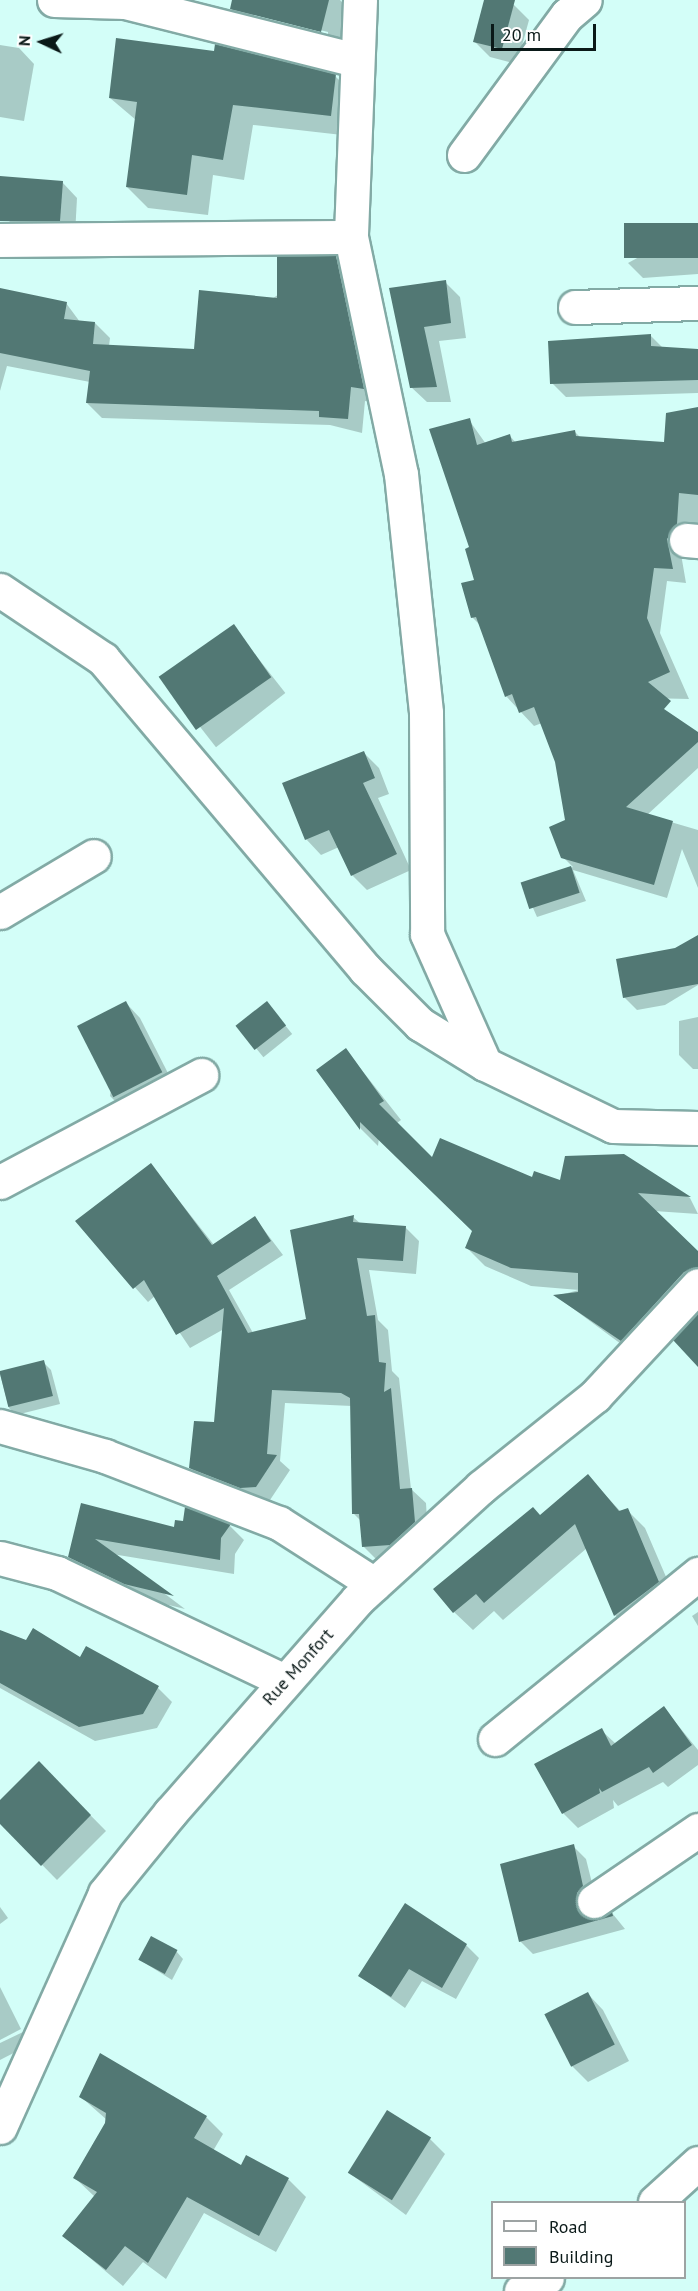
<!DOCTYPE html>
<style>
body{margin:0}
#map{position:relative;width:698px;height:2291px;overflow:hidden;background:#d3fef8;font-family:"PT Sans",sans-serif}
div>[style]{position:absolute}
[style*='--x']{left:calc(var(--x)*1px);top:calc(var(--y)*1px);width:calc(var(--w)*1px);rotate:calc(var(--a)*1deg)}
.shadow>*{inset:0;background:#0003;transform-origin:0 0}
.building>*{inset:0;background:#527874;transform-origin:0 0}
.roads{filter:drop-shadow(2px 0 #82aaa5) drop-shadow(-2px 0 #82aaa5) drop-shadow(0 2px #82aaa5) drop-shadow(0 -2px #82aaa5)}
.minor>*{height:33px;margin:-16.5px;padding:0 16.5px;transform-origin:16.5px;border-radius:16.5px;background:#fff}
span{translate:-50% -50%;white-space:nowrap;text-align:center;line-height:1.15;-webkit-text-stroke:4.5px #fff;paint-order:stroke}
.street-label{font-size:18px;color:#0a1918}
.legend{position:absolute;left:491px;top:2201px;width:195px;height:78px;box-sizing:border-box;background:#fff;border:2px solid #9da3a3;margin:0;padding:8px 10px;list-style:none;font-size:18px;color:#0a1918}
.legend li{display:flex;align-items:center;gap:12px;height:30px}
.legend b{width:30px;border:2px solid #9da3a3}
.north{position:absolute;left:12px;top:12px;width:60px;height:60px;-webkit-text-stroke:4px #fff;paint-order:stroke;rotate:274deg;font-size:16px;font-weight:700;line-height:24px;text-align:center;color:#0a1918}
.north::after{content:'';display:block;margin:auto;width:21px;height:27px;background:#0a1918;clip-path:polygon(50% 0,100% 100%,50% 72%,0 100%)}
.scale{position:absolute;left:491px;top:24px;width:105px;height:27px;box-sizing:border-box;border:3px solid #0a1918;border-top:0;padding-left:8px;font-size:18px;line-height:21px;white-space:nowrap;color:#0a1918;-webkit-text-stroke:4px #fff;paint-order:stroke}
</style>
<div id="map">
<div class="shadow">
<div style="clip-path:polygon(evenodd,233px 0,340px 0,352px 13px,342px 52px,253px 30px,231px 9px,233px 0,254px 14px,328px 32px,328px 35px,254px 17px,254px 14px)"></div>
<div style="clip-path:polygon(486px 0,514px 5px,529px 20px,517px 64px,490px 57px,474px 41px)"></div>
<div style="clip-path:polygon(0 45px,19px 48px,34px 64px,24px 121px,0 117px)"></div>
<div style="clip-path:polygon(335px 76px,356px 97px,351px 136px,253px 125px,244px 180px,213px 175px,208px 215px,148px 208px,127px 187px,136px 120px,110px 98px)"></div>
<div style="clip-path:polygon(62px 182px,77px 198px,75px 235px,25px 236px,9px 221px)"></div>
<div style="clip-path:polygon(698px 225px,698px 274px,643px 278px,628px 263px)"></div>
<div style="clip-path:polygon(335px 257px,350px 272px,378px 403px,365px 401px,362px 433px,330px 425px,102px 418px,87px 403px,90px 382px,7px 366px,0 391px,0 310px,66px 303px,80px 322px,95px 323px,110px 338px,109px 346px,195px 350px)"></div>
<div style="clip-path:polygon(445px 282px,460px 297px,466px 338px,439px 341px,451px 402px,427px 402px,411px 387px,391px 290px)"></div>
<div style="clip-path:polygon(650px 335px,663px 348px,698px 351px,698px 393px,566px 397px,552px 383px)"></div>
<div style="clip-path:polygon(698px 409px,698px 528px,681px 554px,686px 583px,667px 581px,660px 633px,689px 699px,646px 698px,698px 734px,698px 768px,647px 815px,698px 830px,698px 888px,682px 849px,667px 898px,573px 870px,586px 901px,537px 917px,522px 883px,573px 867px,563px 857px,567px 821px,557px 761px,542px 723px,534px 726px,506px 696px,481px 626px,472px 617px,476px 581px,469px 420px,486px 444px,510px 436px,516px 443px,575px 432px,580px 437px,666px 443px)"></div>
<div style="left:233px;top:626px;width:85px;height:88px;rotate:52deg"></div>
<div style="clip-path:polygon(364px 753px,379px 768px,389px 794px,378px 798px,411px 870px,367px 890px,352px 875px,339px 847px,321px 855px,306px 839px)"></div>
<div style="clip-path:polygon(698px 936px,698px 985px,665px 1005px,637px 1010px,624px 997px)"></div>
<div style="clip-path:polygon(126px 1003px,140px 1018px,175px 1087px,124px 1110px,110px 1096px)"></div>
<div style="left:267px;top:1003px;width:40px;height:37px;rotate:51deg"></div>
<div style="clip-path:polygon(698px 1017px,698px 1069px,693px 1069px,679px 1055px,679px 1021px)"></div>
<div style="clip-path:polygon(346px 1050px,401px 1120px,397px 1123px,432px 1160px,562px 1182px,624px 1155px,690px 1198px,698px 1214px,654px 1211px,698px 1253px,698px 1296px,640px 1358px,556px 1296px,579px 1290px,531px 1286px,485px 1266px,467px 1248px,474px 1231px,379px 1138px,378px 1146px,361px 1129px,318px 1070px)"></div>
<div style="clip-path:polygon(151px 1165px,214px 1245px,255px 1218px,283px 1255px,229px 1290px,253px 1333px,308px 1320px,353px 1217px,361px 1224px,405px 1227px,419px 1241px,416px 1274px,369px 1270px,378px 1320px,388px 1330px,392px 1371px,399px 1378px,411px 1489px,426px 1503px,428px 1536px,377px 1560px,363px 1546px,361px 1521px,354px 1514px,352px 1406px,285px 1403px,280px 1461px,290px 1470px,270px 1500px,204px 1481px,190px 1468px,216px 1424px,224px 1329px,190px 1348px,155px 1296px,148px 1302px,77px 1222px)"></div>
<div style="clip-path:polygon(43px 1362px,51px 1370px,60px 1404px,16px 1415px,9px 1408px,0 1374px)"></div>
<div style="clip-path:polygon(588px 1476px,621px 1512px,627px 1510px,645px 1528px,676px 1600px,633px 1633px,615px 1615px,587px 1548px,503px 1620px,494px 1611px,473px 1630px,454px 1612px,540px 1516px)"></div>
<div style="clip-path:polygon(82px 1505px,175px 1528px,230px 1526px,244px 1540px,235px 1554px,234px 1574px,112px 1554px,185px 1609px,140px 1598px,84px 1572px,69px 1557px)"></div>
<div style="clip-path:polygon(698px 1612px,698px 1626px,692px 1616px)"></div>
<div style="clip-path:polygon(0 1631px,158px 1688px,172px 1702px,157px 1728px,95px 1741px,0 1688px)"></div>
<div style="clip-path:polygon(664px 1708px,698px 1750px,698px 1765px,668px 1787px,663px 1782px,618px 1806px,613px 1800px,614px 1808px,578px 1828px,563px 1813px,601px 1730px,616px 1744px)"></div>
<div style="clip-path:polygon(39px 1763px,106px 1831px,57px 1880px,0 1822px,0 1802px)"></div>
<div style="clip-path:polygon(573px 1846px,586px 1859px,596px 1899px,590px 1919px,612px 1913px,625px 1929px,533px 1954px,520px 1941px)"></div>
<div style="clip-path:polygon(0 1907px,8px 1918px,0 1924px)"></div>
<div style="clip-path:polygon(466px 1945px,479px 1958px,456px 1999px,422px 1981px,405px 2008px,360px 1976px)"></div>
<div style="clip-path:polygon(176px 1951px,183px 1959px,172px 1980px,140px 1960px)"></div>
<div style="clip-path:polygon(0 1987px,21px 2029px,0 2040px)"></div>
<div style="clip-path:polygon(588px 1994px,603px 2010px,629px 2061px,588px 2082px,572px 2066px,547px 2015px)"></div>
<div style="clip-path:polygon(23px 2032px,29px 2045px,0 2060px,0 2043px)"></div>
<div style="clip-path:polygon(81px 2097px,206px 2117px,223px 2134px,213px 2151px,241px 2167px,247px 2157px,289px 2180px,306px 2197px,276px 2252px,204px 2213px,166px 2279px,143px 2262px,123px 2286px,64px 2236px,95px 2197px,75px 2178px,107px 2120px)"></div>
<div style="clip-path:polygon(430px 2139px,445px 2154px,406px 2215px,348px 2172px)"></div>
</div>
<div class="building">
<div style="clip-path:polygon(232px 0,329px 0,321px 32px,230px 9px)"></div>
<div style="clip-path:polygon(484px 0,515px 0,502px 49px,473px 42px)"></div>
<div style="clip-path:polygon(116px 38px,214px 51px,215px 44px,336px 74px,331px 116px,233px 105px,223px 160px,192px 155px,187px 195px,126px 187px,137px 102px,109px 98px)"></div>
<div style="clip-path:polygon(0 176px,63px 181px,60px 221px,0 221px)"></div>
<div style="left:698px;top:223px;width:35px;height:74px;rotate:90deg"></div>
<div style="clip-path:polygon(277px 256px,336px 256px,364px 389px,351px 387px,348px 419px,319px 417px,319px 411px,86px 403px,90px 371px,0 353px,0 288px,67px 302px,64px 319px,95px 322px,93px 344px,194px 349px,199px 290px,277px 298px)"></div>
<div style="clip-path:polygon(446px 280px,451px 323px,424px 327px,437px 387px,410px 388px,389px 288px)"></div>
<div style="clip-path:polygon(651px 334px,651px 346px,698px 349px,698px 380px,550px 384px,548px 341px)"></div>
<div style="clip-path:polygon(698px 407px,698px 495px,679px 493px,677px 524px,667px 539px,673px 569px,654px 568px,647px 618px,670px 672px,648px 682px,671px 701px,664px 709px,698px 732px,698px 742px,626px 807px,673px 821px,654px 885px,561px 858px,549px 827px,565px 820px,555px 762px,534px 707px,519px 713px,512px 694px,505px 697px,476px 617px,471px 618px,461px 583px,474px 580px,465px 549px,469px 547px,429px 429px,470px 418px,477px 445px,510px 434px,512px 442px,575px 430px,576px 436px,664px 442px,666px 413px)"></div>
<div style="left:234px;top:624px;width:65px;height:92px;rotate:55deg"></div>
<div style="clip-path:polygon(364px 751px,375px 778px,363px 783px,397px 854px,351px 876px,329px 830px,305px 840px,282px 783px)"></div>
<div style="left:571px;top:866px;width:28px;height:53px;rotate:72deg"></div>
<div style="clip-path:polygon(698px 935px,698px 984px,623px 998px,616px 959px,675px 948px)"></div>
<div style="left:126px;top:1001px;width:80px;height:55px;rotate:63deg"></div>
<div style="left:267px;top:1001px;width:31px;height:40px;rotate:52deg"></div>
<div style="clip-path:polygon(346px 1048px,384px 1101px,379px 1104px,432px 1157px,440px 1138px,532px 1177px,534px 1171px,560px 1180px,565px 1156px,624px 1154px,691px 1197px,638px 1193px,698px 1251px,698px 1267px,684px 1272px,621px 1341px,553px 1295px,578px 1292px,578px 1273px,511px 1268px,465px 1248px,472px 1231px,360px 1122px,360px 1130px,316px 1070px)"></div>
<div style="clip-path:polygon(151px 1163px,212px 1245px,255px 1216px,271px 1241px,217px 1276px,248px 1333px,306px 1319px,290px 1230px,354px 1215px,353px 1222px,406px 1226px,403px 1261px,357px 1258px,367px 1316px,375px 1315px,379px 1362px,386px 1363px,384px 1392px,391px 1388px,400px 1489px,412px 1488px,415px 1522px,390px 1545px,362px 1547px,359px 1514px,352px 1514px,350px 1398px,341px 1393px,272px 1390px,267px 1454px,277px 1455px,256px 1487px,240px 1488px,189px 1468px,194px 1421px,214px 1422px,224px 1308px,176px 1335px,144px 1280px,133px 1289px,75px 1221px)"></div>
<div style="clip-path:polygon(698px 1313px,698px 1367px,673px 1340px)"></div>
<div style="left:44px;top:1360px;width:37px;height:46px;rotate:76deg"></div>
<div style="clip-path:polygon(588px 1474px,619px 1511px,628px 1508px,659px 1582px,614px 1616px,575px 1524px,484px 1603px,476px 1594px,453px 1613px,433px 1589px,533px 1507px,540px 1515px)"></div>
<div style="clip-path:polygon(81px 1503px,174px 1527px,175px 1520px,183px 1521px,185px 1507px,231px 1524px,221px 1538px,220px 1560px,95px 1539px,174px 1596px,124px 1584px,68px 1557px)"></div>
<div style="clip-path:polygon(33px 1628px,80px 1657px,86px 1646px,159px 1686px,143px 1714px,79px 1727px,0 1683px,0 1630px,26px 1640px)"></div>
<div style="clip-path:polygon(664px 1706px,692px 1745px,653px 1773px,649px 1767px,602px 1792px,599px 1788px,600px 1793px,562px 1814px,534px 1764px,602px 1728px,611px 1746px)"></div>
<div style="clip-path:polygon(39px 1761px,91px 1815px,41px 1866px,0 1824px,0 1800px)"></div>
<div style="clip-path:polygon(574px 1844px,583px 1886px,577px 1893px,578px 1911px,595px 1920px,612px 1912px,613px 1916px,519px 1942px,500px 1864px)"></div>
<div style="clip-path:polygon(405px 1903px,467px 1944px,442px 1988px,409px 1969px,391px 1997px,358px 1976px)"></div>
<div style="left:151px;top:1936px;width:30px;height:27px;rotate:28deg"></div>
<div style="left:588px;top:1992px;width:59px;height:49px;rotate:63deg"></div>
<div style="clip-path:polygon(100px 2053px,207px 2116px,194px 2138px,241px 2165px,246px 2155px,289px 2178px,259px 2236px,187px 2197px,148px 2263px,125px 2246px,106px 2270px,62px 2236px,97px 2192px,73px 2178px,105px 2123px,106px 2113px,79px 2097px)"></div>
<div style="left:387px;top:2110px;width:52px;height:74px;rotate:32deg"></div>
</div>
<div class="roads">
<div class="minor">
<div style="--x:54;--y:0;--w:71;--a:1.6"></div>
<div style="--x:125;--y:2;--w:238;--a:14.1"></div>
<div style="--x:360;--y:0;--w:237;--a:92.2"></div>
<div style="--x:351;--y:237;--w:242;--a:78.1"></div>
<div style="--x:401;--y:474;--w:240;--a:84"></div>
<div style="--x:426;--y:713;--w:221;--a:89.7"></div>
<div style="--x:427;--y:934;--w:142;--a:66"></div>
<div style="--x:485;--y:1064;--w:142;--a:25.8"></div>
<div style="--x:613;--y:1126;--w:85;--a:1.3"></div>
<div style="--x:464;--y:155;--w:174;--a:-53.7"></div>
<div style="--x:567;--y:15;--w:23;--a:-40"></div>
<div style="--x:0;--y:240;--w:351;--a:-0.5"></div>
<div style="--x:575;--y:307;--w:123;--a:-1.9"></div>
<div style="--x:686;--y:540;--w:12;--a:5"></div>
<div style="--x:0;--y:590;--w:124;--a:33.8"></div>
<div style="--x:103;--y:659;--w:406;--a:49.8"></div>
<div style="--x:365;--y:969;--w:78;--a:45"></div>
<div style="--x:420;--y:1024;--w:76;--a:31.6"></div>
<div style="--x:0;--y:912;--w:109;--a:-30.8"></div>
<div style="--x:0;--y:1182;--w:228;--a:-28"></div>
<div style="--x:0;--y:1426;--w:109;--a:15.9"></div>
<div style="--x:105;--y:1456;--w:186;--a:21.1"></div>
<div style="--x:279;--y:1523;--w:113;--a:32.7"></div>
<div style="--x:0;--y:1558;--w:59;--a:14.7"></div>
<div style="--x:57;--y:1573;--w:251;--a:25.4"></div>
<div style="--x:495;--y:1739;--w:262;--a:-39.1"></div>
<div style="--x:594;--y:1901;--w:126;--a:-34.3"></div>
<div style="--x:0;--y:2127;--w:256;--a:-65.8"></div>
<div style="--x:105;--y:1893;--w:103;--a:-50.9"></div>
<div style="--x:170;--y:1813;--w:283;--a:-48.7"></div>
<div style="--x:357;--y:1600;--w:168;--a:-42.3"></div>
<div style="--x:481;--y:1487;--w:146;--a:-38.6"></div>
<div style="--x:595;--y:1396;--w:151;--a:-47.1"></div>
<div style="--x:655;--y:2202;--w:58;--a:-42.2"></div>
<div style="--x:521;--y:2291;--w:29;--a:-27"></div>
</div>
</div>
<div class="street-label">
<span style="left:298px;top:1667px;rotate:-48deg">Rue Monfort</span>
</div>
<ul class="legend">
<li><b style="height:8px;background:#fff"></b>Road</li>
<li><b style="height:16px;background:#527874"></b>Building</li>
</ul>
<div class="north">N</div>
<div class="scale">20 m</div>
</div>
